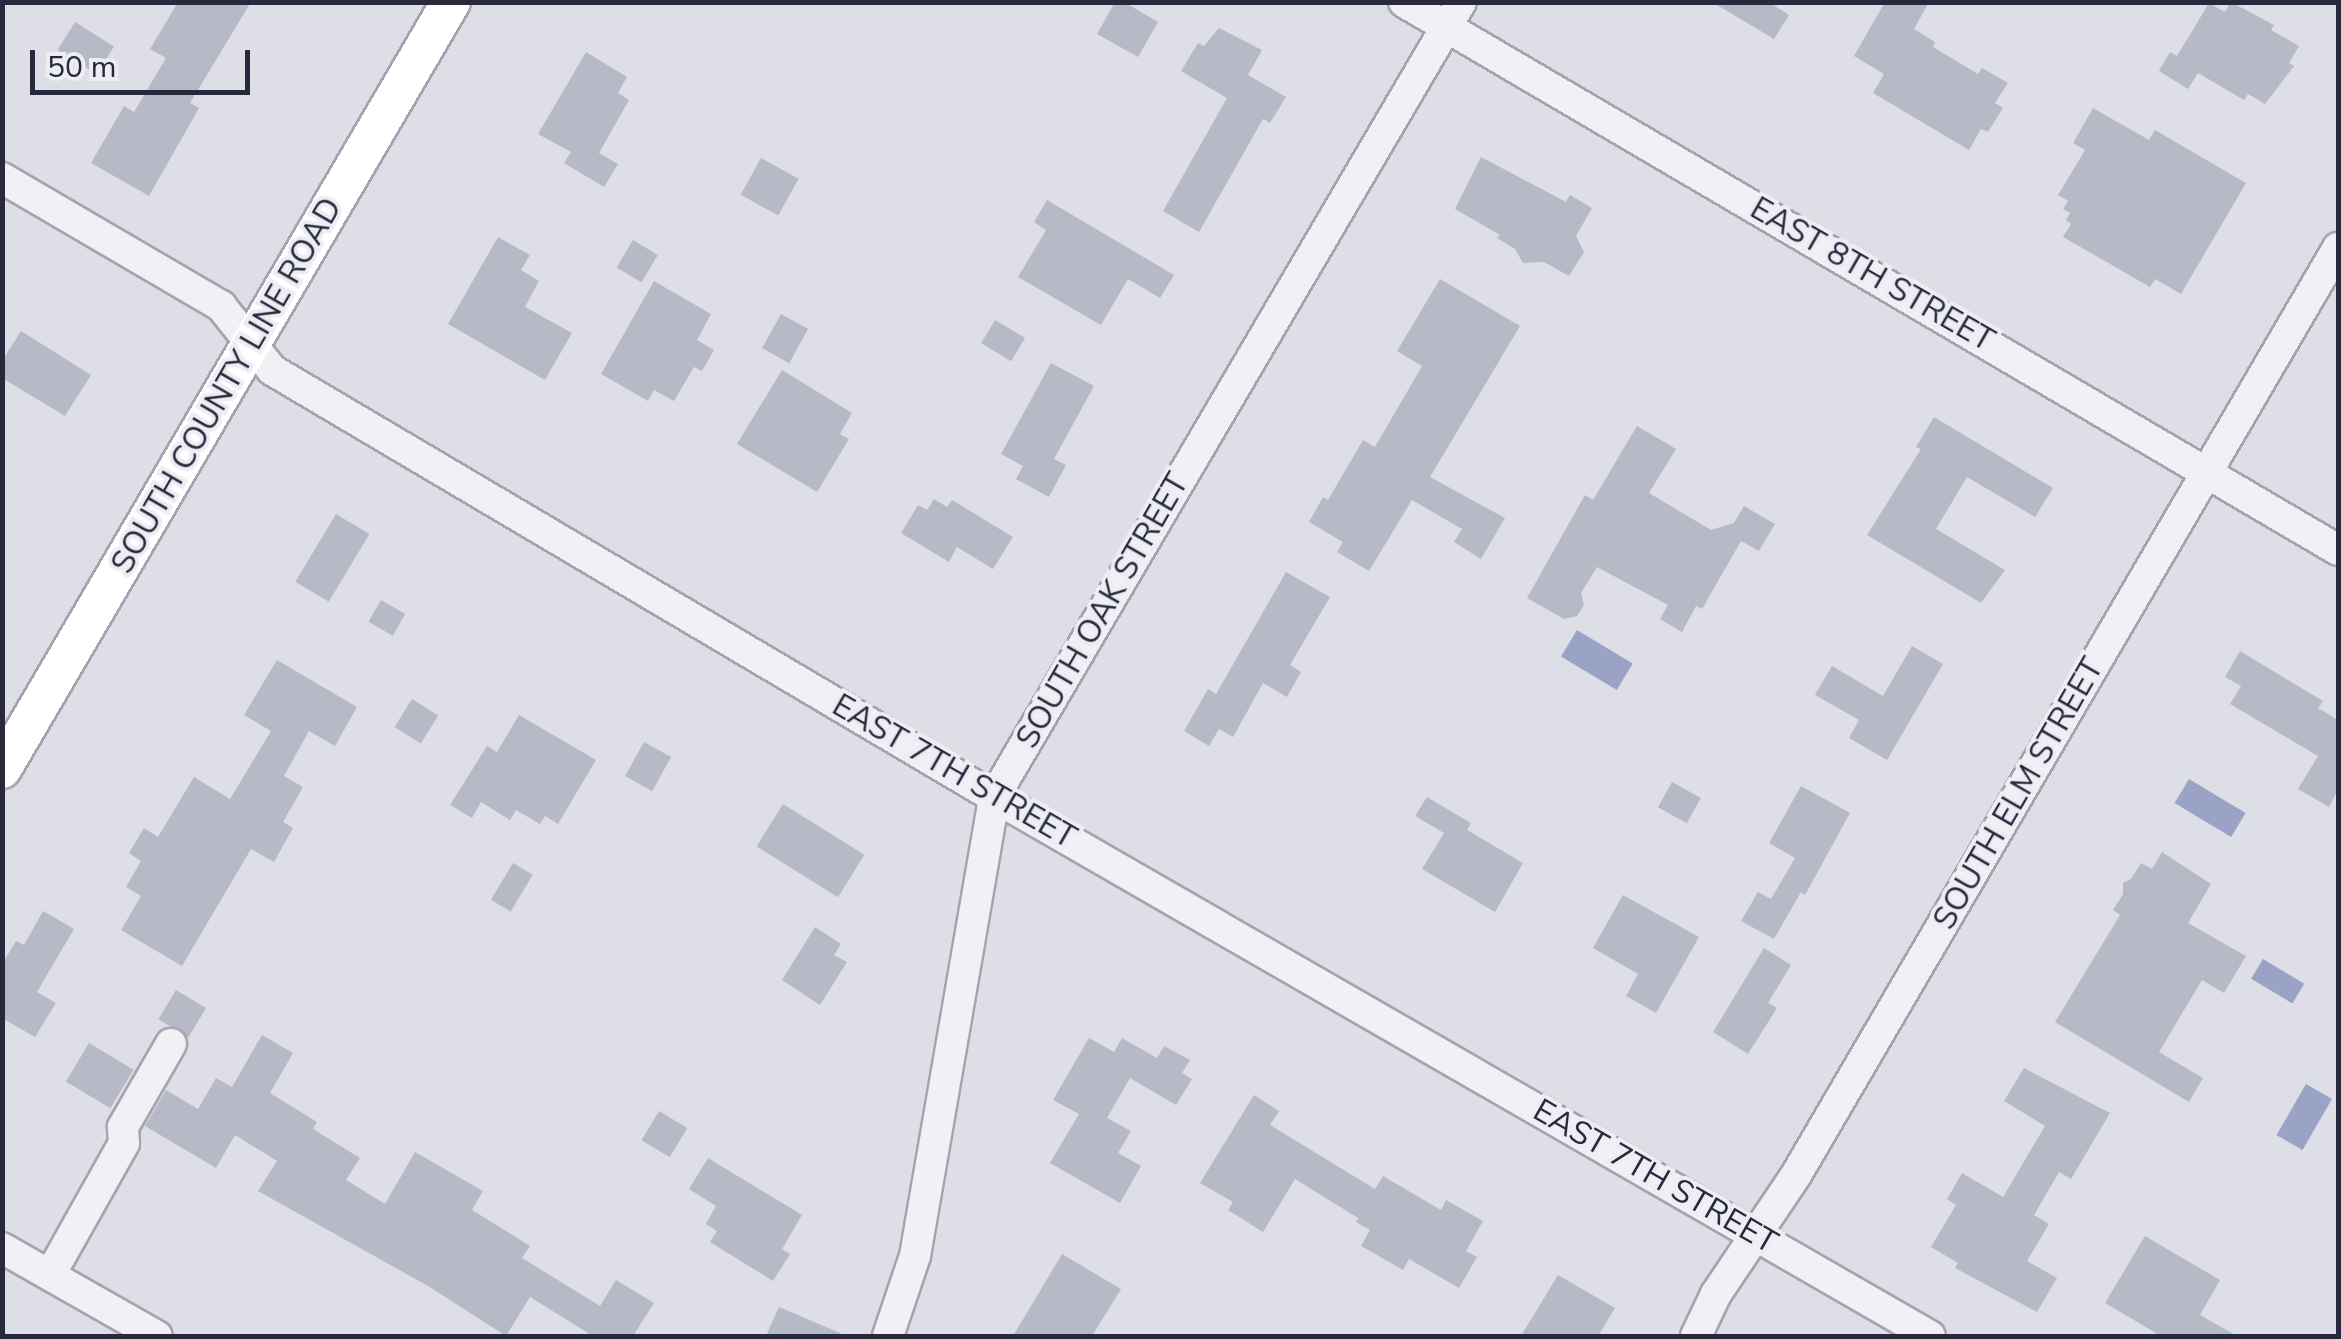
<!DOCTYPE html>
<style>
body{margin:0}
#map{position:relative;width:2341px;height:1339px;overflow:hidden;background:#dedee7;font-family:"Nunito Sans",sans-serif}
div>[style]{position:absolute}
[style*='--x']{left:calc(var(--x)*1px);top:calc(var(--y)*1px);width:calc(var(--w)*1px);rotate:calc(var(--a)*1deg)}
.water>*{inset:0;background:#9aa2c6;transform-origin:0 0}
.building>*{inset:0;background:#b8b9c6;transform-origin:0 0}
.roads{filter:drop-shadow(2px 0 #a4a4b1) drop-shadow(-2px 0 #a4a4b1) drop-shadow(0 2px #a4a4b1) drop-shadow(0 -2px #a4a4b1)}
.minor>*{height:30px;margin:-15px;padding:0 15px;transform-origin:15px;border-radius:15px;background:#f0f0f5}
.major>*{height:38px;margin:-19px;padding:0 19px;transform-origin:19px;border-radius:19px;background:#fff}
span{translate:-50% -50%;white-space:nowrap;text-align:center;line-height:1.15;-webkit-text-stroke:8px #edeef4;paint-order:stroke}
.street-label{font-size:32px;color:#28293d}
.frame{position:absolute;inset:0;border:5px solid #28293d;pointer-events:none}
.scale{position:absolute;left:30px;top:50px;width:220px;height:45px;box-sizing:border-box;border:5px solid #28293d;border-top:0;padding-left:12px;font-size:30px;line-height:35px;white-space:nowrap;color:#28293d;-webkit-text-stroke:8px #edeef4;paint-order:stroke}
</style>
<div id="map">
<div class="water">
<div style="left:1577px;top:630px;width:65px;height:31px;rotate:31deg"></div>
<div style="left:2189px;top:779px;width:66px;height:28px;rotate:31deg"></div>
<div style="left:2263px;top:959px;width:48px;height:23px;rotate:31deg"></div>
<div style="left:2306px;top:1084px;width:30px;height:59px;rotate:30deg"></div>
</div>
<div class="building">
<div style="clip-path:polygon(178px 2px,251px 2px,190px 103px,199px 108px,149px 196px,91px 163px,124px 106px,134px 112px,166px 58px,150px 49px)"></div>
<div style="clip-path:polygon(1115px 2px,1124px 2px,1158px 22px,1138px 57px,1097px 34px)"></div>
<div style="clip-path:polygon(1712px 2px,1769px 2px,1789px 15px,1774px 39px)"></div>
<div style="clip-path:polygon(1885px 2px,1929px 2px,1914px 29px,1935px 42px,1933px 47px,1978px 74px,1982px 68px,2008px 83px,1995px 103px,2003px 108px,1988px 132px,1981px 129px,1969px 150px,1873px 93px,1884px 74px,1854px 56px)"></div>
<div style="clip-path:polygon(2231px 2px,2274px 25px,2271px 30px,2299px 46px,2289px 63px,2294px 66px,2265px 104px,2248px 94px,2244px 100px,2198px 73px,2188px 89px,2159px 71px,2170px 52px,2177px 56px,2209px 3px,2225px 12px)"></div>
<div style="left:75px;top:22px;width:46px;height:33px;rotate:32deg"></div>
<div style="clip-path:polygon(1219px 28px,1262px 50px,1248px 75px,1286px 97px,1270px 123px,1263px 119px,1199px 232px,1163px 211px,1227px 98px,1181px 71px,1198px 43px,1204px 46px)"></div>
<div style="clip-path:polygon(586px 52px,627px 77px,618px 93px,629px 100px,599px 153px,618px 164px,604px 187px,564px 163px,571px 152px,538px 134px)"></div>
<div style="clip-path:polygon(2093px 108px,2149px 140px,2155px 130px,2246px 183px,2181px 294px,2155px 279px,2150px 287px,2063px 237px,2071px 224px,2066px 220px,2070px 213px,2063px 209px,2068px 201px,2058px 195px,2085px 150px,2073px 143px)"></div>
<div style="clip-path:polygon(1481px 157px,1566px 202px,1570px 195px,1592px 208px,1576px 236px,1584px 252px,1569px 276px,1544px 262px,1523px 263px,1515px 249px,1497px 238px,1500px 235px,1455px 209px)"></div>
<div style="left:761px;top:158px;width:43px;height:42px;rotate:29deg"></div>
<div style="clip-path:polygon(1047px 200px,1174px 275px,1160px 298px,1128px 279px,1101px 325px,1018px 277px,1046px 230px,1034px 222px)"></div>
<div style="clip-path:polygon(498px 237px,530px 255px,521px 270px,539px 281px,525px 307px,572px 333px,545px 380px,448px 324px)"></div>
<div style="left:633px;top:240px;width:29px;height:32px;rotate:31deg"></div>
<div style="clip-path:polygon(1440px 279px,1520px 326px,1430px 477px,1505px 518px,1481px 559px,1454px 542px,1462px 529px,1412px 500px,1369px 571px,1337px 552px,1343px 542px,1309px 522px,1323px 497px,1328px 500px,1363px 440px,1375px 447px,1422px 366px,1397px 351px)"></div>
<div style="clip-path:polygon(654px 281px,711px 314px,697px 340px,714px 350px,702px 371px,694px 367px,674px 401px,654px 390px,648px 401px,601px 374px)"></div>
<div style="left:781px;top:314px;width:31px;height:39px;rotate:29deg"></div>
<div style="left:995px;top:320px;width:35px;height:27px;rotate:31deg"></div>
<div style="clip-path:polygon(21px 331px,91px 375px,65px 416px,2px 378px,2px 361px)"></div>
<div style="clip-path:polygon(1051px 363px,1094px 386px,1054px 459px,1066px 465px,1049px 497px,1016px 479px,1023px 466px,1001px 454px)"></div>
<div style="clip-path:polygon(782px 370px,852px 413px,840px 434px,849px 439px,817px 492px,737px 444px)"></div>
<div style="clip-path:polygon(1934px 417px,2053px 488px,2035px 517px,1967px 477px,1936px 529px,2005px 570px,1981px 603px,1867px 535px,1921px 449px,1916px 447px)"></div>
<div style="clip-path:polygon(1637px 426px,1676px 449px,1649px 493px,1711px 530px,1734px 523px,1744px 506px,1775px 524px,1759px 551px,1741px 541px,1702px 609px,1696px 606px,1682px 632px,1660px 619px,1668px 605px,1597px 567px,1581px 593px,1584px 605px,1577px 616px,1564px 619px,1527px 598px,1585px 495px,1593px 500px)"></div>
<div style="clip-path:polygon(934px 499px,947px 507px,952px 500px,1013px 537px,993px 569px,957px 547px,949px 562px,901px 533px,918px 505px,927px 510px)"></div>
<div style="left:336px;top:514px;width:39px;height:79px;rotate:31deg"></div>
<div style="clip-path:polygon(1286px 572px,1330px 597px,1290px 665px,1301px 672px,1287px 697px,1263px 683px,1233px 737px,1219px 729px,1209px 746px,1184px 731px,1208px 689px,1216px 694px)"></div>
<div style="left:381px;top:600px;width:28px;height:25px;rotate:30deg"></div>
<div style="clip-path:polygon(1912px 646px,1943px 664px,1887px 760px,1849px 738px,1859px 720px,1815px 695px,1832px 666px,1883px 696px)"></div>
<div style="clip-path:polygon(2240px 651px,2323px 701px,2318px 708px,2338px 720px,2338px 790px,2329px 807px,2298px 789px,2318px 756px,2230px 704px,2241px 686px,2225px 677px)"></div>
<div style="clip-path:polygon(277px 660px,357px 707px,335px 746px,309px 731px,284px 776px,303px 787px,283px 822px,293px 828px,274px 862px,251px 849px,182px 966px,121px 930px,141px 896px,126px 887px,141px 861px,129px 853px,144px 828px,158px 837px,194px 777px,230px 799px,271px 731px,244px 715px)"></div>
<div style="left:412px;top:699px;width:31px;height:33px;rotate:32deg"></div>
<div style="clip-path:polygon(519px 715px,596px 760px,558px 824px,545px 816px,540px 824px,516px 810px,510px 820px,481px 802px,472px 818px,450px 805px,487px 746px,497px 752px)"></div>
<div style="left:644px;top:742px;width:31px;height:39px;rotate:29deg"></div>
<div style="left:1672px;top:782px;width:33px;height:29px;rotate:29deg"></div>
<div style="clip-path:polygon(1801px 786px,1850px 813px,1805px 895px,1801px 892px,1774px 939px,1741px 921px,1758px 892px,1771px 899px,1795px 858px,1769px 843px)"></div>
<div style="clip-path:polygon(1427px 797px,1471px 823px,1467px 830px,1523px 863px,1495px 912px,1422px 869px,1444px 833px,1415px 816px)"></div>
<div style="left:783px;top:804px;width:96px;height:50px;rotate:32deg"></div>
<div style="clip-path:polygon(2162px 852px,2211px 884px,2188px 923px,2246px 956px,2224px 993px,2202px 980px,2159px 1052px,2203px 1078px,2189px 1102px,2055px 1022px,2120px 915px,2113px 910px,2123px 894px,2123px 883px,2131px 879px,2141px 863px,2152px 869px)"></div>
<div style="left:513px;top:863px;width:23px;height:43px;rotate:31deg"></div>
<div style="clip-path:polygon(1623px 895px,1699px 937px,1656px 1013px,1626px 996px,1638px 974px,1593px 948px)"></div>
<div style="clip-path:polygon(43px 911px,74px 929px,37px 992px,56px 1003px,35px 1037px,2px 1018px,2px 964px,16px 941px,24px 945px)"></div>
<div style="clip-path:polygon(815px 927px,841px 944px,834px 955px,847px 962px,820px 1005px,782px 980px)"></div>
<div style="clip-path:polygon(1764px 948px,1791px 965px,1768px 1003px,1777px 1008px,1748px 1054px,1713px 1032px)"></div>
<div style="left:176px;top:990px;width:35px;height:34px;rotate:31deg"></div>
<div style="clip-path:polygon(262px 1035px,293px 1053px,270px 1093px,317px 1122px,313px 1129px,360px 1158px,346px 1180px,385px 1204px,415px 1152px,483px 1191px,472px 1210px,530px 1246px,522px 1258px,600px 1306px,616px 1280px,654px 1303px,633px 1336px,593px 1336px,530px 1297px,506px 1336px,428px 1286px,258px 1191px,277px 1161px,235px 1135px,216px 1168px,145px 1126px,166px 1090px,198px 1109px,216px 1078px,232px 1087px)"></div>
<div style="clip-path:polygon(1089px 1038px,1114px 1052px,1122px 1038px,1157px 1058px,1164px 1046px,1190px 1060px,1182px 1073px,1192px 1079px,1176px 1105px,1130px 1078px,1107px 1118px,1131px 1131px,1118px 1153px,1141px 1166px,1120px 1203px,1050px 1163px,1079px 1114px,1053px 1100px)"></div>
<div style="left:89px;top:1043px;width:52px;height:45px;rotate:31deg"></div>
<div style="clip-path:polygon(2024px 1068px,2110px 1113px,2071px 1179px,2059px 1172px,2034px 1215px,2049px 1224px,2027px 1261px,2057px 1278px,2037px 1312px,1955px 1268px,1958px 1263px,1931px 1247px,1956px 1205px,1947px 1199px,1962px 1173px,2003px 1197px,2045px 1126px,2004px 1101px)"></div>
<div style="clip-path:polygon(1254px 1095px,1279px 1111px,1270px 1125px,1375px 1189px,1383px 1176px,1441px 1210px,1446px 1200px,1483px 1221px,1466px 1251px,1477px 1257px,1459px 1288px,1409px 1259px,1403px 1270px,1361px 1246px,1370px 1230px,1356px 1222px,1358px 1218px,1295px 1179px,1263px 1232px,1228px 1210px,1233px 1202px,1200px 1183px)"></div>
<div style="left:659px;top:1111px;width:33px;height:34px;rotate:31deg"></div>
<div style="clip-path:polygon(708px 1158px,802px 1215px,782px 1249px,790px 1254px,773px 1281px,710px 1242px,717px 1231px,706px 1224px,716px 1206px,689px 1189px)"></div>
<div style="clip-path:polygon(2145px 1236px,2220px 1280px,2200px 1315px,2237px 1336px,2161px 1336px,2105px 1303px)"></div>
<div style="clip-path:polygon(1062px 1254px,1121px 1289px,1092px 1336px,1013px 1336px)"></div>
<div style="clip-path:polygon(1558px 1275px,1615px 1308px,1598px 1336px,1521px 1336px)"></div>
<div style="clip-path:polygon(779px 1307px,847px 1336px,766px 1336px)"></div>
</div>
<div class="roads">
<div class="minor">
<div style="--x:1404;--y:2;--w:1083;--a:30.4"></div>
<div style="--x:2;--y:178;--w:254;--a:30.3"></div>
<div style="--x:221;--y:306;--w:82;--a:51.4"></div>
<div style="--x:272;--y:370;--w:839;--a:30.6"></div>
<div style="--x:994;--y:797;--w:1080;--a:29.94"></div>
<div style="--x:2;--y:1248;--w:178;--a:29.6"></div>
<div style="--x:50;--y:1275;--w:151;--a:-60.7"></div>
<div style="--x:124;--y:1143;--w:16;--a:-94"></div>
<div style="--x:123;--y:1127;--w:96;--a:-60"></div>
<div style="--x:888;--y:1336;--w:84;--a:-71.4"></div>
<div style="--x:915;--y:1256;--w:466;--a:-80.2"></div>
<div style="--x:994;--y:797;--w:922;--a:-59.57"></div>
<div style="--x:1696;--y:1336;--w:47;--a:-64.5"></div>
<div style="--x:1716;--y:1294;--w:143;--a:-56.1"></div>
<div style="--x:1796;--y:1175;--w:1074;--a:-59.69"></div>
</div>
<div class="major">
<div style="--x:2;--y:769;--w:889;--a:-59.66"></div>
</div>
</div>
<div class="street-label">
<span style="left:1872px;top:275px;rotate:30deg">EAST 8TH STREET</span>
<span style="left:227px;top:386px;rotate:-60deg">SOUTH COUNTY LINE ROAD</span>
<span style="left:1103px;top:611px;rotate:-60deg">SOUTH OAK STREET</span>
<span style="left:954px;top:772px;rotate:30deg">EAST 7TH STREET</span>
<span style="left:2019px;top:794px;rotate:-60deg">SOUTH ELM STREET</span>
<span style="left:1655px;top:1177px;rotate:30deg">EAST 7TH STREET</span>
</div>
<div class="frame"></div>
<div class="scale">50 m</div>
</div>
